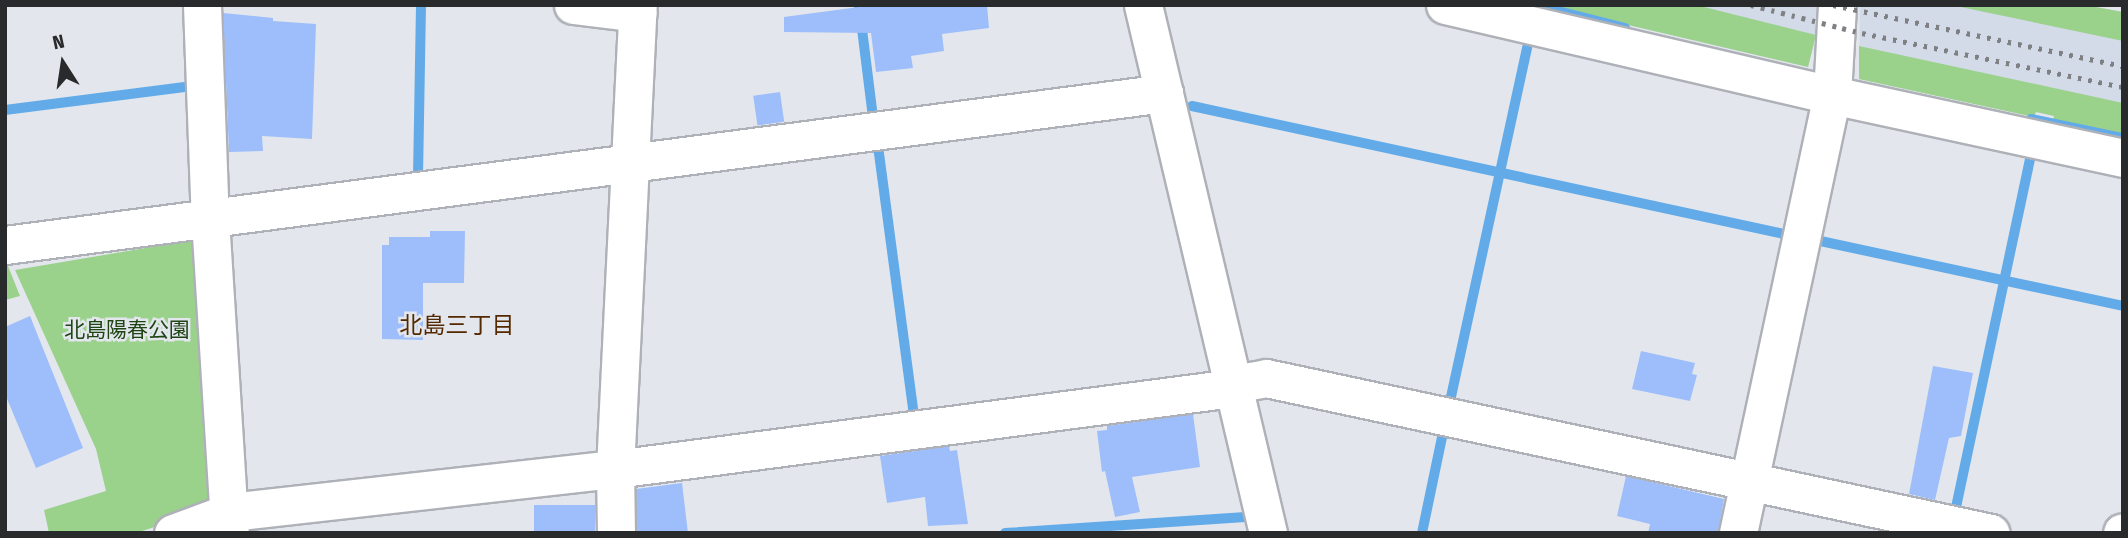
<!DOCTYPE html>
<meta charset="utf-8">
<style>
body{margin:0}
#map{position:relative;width:2128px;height:538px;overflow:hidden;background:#e3e7ed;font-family:"Fira Sans Condensed","Noto Sans JP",sans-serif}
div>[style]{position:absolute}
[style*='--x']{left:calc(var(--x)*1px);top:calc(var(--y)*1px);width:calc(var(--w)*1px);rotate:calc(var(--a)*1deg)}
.built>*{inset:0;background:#d4dbe8}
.green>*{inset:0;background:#9ad18b}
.stream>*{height:10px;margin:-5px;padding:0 5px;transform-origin:5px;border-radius:5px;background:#63abe8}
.building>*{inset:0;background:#9dbefb;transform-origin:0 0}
.roads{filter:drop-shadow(2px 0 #aeb1b7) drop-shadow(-2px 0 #aeb1b7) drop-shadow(0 2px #aeb1b7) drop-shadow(0 -2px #aeb1b7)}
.minor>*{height:37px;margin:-18.5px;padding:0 18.5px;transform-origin:18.5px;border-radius:18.5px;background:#fff}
.rail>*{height:5px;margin-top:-2.5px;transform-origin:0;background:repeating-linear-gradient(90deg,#7e8084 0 3.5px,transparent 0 10.5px)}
span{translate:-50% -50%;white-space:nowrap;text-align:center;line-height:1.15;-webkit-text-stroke:5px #e3e7ed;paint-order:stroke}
.park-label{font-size:21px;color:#1f4514}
.neighbourhood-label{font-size:23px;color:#542900}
.frame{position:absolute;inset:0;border:7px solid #292a2c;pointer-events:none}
.north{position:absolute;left:28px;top:28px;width:70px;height:70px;-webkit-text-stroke:5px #e3e7ed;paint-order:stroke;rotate:348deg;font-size:19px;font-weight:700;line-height:28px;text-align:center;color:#292a2c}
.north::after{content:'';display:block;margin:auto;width:24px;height:32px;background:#292a2c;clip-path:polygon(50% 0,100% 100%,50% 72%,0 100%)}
</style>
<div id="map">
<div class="built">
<div style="clip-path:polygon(1819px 5px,1816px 35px,1808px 67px,1547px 6px)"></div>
<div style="clip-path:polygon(1860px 5px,2085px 5px,2123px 12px,2123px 135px,2053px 121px,2054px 116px,2036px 112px,2034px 117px,1859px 79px)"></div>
</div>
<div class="green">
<div style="clip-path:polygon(1696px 5px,1816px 35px,1808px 67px,1547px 6px)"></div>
<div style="clip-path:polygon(1951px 5px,2085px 5px,2123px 12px,2123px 41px)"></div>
<div style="clip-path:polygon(1859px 46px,2123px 103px,2123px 135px,2053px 121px,2054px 116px,2036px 112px,2034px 117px,1859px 79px)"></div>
<div style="clip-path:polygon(199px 239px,215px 498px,204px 511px,136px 533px,49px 533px,44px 510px,106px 491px,96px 449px,15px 270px)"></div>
<div style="clip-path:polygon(5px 266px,8px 266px,20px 296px,5px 300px)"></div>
</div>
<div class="stream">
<div style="--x:859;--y:5;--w:113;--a:82.9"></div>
<div style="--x:1534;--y:5;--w:94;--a:14.2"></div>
<div style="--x:1192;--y:106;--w:606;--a:12.2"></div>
<div style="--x:5;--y:110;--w:189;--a:-7.3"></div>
<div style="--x:2031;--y:119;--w:94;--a:11.7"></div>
<div style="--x:878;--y:146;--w:273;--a:82.4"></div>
<div style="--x:418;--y:177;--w:172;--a:-89"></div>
<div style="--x:1811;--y:239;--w:319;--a:12.1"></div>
<div style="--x:1449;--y:406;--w:367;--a:-77.7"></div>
<div style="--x:1955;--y:512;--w:361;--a:-78"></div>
<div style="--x:1005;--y:533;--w:241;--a:-3.8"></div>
<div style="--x:1422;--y:533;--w:107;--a:-78.2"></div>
</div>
<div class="building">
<div style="clip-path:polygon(874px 5px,987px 5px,989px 28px,942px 34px,944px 51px,911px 56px,913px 68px,876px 72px,871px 33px,784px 32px,784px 17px)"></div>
<div style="clip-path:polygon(223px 13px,273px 18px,273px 21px,316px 24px,312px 139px,262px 136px,263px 151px,229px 152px)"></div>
<div style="left:780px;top:92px;width:30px;height:27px;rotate:82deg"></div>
<div style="clip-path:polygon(430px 231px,465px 231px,464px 283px,423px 283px,423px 340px,382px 339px,382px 245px,389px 245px,389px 237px,430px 237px)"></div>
<div style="clip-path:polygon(30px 316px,83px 448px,36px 468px,5px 394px,5px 327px)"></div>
<div style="clip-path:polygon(1641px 351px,1695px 363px,1692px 374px,1697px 375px,1690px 401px,1632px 389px)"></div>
<div style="clip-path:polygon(1933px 366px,1973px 373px,1961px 436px,1949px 438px,1935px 500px,1909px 494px)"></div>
<div style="clip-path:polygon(1193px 414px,1200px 467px,1132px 477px,1140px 512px,1115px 517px,1105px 471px,1102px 472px,1097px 431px,1107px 430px,1107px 426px)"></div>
<div style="clip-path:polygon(949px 446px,950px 451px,957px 450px,968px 524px,928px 526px,925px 497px,887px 503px,880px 456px)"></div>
<div style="clip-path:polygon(1626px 476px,1724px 499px,1718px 533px,1648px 533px,1650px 524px,1617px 516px)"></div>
<div style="clip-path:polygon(682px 483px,688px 533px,637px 533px,636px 489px)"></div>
<div style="left:595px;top:505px;width:28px;height:61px;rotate:90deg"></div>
</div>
<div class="roads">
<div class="minor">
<div style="--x:202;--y:5;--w:214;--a:87.9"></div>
<div style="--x:210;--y:219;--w:315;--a:86.4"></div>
<div style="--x:573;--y:5;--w:65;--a:7"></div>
<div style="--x:1143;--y:5;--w:543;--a:76.68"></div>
<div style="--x:1445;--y:5;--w:397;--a:13.1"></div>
<div style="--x:1832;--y:95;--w:298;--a:12.2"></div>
<div style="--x:5;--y:245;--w:1169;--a:-7.47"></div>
<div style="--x:1233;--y:384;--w:34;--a:-10"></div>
<div style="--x:1266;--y:378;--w:741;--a:12.07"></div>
<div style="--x:173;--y:533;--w:61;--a:-20.2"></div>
<div style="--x:230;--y:512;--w:387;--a:-6.4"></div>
<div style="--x:615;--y:469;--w:623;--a:-7.47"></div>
<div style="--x:616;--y:533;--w:64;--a:-90.9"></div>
<div style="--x:615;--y:469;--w:465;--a:-87.2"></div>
<div style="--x:1738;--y:533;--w:448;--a:-77.9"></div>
<div style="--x:1832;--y:95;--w:90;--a:-86.8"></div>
<div style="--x:2122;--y:533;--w:1;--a:-45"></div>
</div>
</div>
<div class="rail">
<div style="--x:1751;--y:5;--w:114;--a:14.2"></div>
<div style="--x:1862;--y:33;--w:267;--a:11.7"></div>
<div style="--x:1833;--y:5;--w:296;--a:11.9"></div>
</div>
<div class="park-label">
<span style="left:127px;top:330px">北島陽春公園</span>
</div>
<div class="neighbourhood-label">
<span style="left:457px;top:325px">北島三丁目</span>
</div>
<div class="frame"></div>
<div class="north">N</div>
</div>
